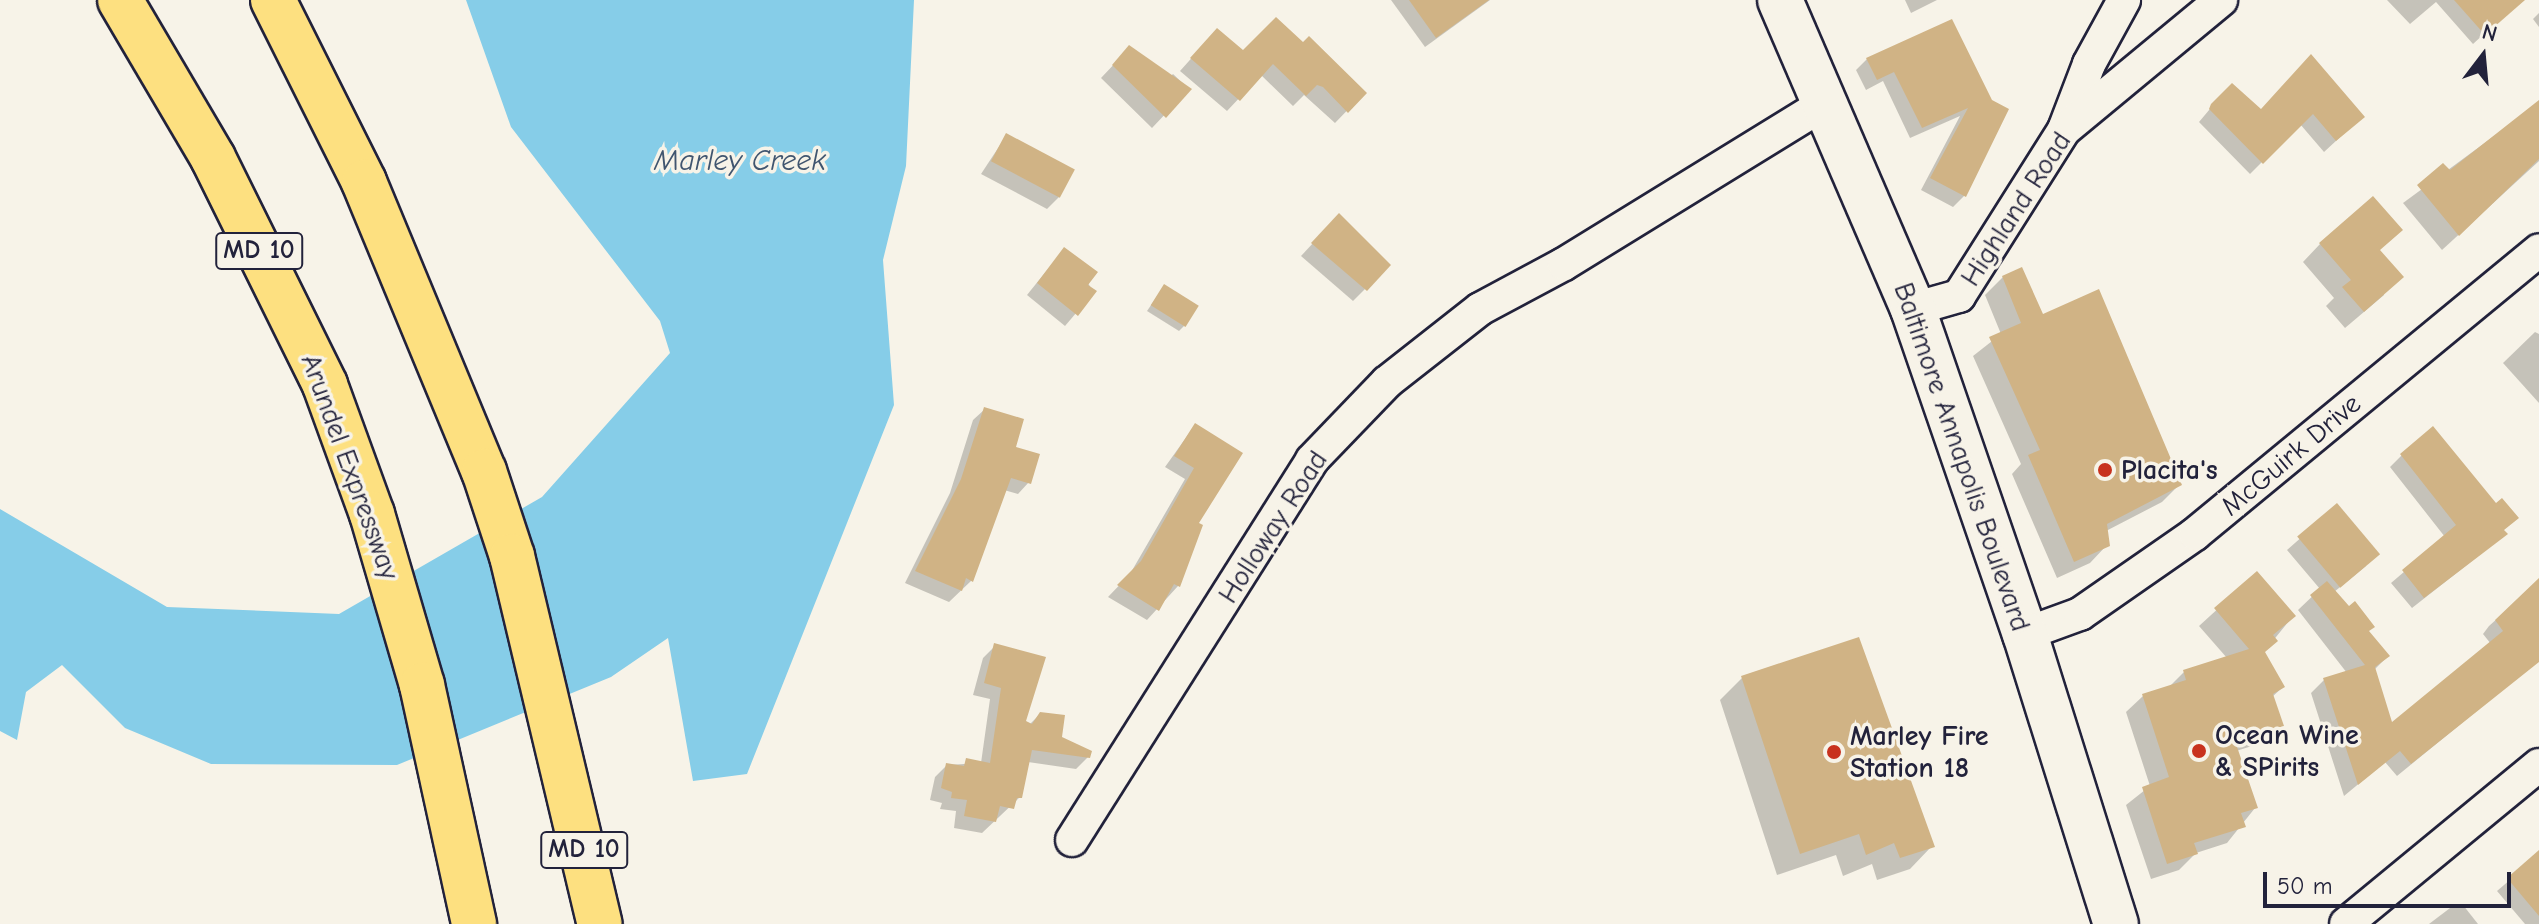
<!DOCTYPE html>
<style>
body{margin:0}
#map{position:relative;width:2539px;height:924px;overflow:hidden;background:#f7f3e8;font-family:"Comic Neue",sans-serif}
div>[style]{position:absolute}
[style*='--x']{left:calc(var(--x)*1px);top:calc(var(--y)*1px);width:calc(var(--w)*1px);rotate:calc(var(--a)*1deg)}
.water>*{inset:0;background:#86cde8}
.shadow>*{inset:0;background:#0003}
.building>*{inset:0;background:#d0b385;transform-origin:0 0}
.roads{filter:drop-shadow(2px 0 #22223b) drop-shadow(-2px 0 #22223b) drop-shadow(0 2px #22223b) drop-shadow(0 -2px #22223b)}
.street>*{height:32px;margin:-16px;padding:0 16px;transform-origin:16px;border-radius:16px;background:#f7f3e8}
.secondary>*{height:44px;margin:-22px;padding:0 22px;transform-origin:22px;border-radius:22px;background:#f7f3e8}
.highway>*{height:44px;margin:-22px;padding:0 22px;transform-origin:22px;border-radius:22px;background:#fde080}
.dots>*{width:22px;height:22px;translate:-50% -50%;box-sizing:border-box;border:4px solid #f7f3e8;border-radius:50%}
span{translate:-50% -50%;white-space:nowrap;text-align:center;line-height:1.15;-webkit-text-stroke:7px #f7f3e8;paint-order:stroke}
.shield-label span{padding:2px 6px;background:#f7f3e8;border:2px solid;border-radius:6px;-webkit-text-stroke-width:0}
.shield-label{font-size:26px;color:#22223b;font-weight:700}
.street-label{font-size:28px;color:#22223b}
.poi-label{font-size:28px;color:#22223b;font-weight:700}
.left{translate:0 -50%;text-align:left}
.water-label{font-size:30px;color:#40556f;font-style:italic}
.north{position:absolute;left:2443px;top:16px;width:80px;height:80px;-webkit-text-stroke:6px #f7f3e8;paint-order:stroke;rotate:16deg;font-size:22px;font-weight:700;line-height:32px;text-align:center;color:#22223b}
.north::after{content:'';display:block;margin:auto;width:28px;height:36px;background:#22223b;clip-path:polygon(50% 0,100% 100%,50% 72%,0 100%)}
.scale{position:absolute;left:2263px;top:872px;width:248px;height:36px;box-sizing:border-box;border:4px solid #22223b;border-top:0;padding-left:10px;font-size:24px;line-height:28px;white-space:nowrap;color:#22223b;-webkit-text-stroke:6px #f7f3e8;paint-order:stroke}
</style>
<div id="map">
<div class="water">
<div style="clip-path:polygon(466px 0,914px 0,906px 166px,883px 260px,894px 405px,747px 774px,693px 781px,668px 638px,611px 677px,397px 765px,211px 764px,125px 728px,62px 665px,26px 692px,17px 740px,0 731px,0 509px,167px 607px,339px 614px,542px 497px,670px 353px,660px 321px,511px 127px)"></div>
</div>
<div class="shadow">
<div style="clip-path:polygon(1391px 0,1490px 0,1425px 47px)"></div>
<div style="clip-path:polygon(1905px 0,1937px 0,1911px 13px)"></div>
<div style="clip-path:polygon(2387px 0,2521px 0,2473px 44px,2436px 2px,2410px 24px)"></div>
<div style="clip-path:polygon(2539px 13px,2539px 27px,2533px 19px)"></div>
<div style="clip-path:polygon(1206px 42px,1243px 53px,1303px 45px,1364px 93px,1335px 123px,1304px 95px,1293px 106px,1261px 75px,1227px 111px,1180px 71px)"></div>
<div style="clip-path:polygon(1867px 59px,1991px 102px,1964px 196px,1953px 207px,1921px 190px,1960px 116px,1910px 138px,1883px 81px,1866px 90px,1856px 70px)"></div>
<div style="clip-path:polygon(1118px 60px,1169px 78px,1173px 74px,1189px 89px,1152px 128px,1101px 78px)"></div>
<div style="clip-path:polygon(2300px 69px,2350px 128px,2324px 152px,2300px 124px,2250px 174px,2199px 122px,2220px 97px,2260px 112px)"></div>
<div style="clip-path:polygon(2539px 103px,2539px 161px,2442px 250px,2403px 203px)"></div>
<div style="clip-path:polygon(1006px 136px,1059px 197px,1047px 209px,981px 174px)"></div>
<div style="clip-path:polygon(1328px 227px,1365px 289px,1353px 301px,1301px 256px)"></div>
<div style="clip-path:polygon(2320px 244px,2379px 251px,2384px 295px,2345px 328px,2326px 306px,2334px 298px,2303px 262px)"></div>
<div style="clip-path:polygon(1064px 249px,1094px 292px,1065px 326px,1027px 295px)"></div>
<div style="clip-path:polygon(2003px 277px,2042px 316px,2180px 484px,2162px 502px,2106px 531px,2107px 545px,2090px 563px,2057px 578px,2012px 474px,2021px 464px,1973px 356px,2001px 334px,1985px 295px)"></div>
<div style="clip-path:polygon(1164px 286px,1184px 326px,1179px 331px,1147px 311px)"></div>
<div style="clip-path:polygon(2535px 332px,2539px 334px,2539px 403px,2503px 363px)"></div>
<div style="clip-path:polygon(985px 409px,1029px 482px,1018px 494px,1004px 490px,971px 581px,949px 602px,905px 583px,950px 493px,973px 420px)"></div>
<div style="clip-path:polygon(1195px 425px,1196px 523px,1201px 526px,1178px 586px,1147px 620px,1108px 597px,1130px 574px,1185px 479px,1165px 467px)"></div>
<div style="clip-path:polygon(2402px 455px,2505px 535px,2412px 608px,2391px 583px,2445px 537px,2390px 467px)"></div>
<div style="clip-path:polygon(2337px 506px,2366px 566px,2334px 592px,2388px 656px,2374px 670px,2392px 725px,2491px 644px,2483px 634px,2489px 626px,2539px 581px,2539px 660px,2397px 776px,2385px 762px,2344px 796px,2311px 693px,2324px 680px,2347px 673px,2298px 610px,2320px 589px,2287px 550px)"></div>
<div style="clip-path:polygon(2256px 574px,2293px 616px,2263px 653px,2283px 687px,2272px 697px,2282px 725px,2265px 742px,2236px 751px,2255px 808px,2227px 843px,2196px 853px,2179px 870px,2151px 879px,2126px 805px,2150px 786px,2126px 712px,2143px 696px,2168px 688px,2184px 672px,2227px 658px,2199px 626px)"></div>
<div style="clip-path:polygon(995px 646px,1024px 722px,1029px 725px,1040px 714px,1059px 738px,1088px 757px,1076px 769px,1028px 762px,1020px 797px,982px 833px,954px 828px,956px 811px,940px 809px,942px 803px,930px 800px,935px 777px,947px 765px,981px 763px,990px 699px,973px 695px,983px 658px)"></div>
<div style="clip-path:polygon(1742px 678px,1932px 846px,1910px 869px,1877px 880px,1872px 864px,1843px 876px,1836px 855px,1777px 875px,1720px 700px)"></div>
<div style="clip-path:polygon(2539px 855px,2539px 924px,2525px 924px,2497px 891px)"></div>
<div style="clip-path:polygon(2454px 905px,2463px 905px,2478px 924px,2429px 924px)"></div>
</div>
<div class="building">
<div style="clip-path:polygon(1409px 0,1489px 0,1436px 38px)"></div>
<div style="clip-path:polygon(2454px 0,2525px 0,2485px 35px)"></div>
<div style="clip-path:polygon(1276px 17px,1303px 42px,1309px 36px,1367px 93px,1348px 113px,1323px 87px,1317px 85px,1306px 96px,1273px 64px,1240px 101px,1190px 58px,1217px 28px,1243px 50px)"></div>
<div style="clip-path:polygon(1952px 19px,1992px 100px,2009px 109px,1966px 197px,1930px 178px,1968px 108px,1922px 128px,1894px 72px,1877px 80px,1866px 58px)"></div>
<div style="clip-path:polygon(1129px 45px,1192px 89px,1166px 118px,1112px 65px)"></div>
<div style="clip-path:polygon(2311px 54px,2365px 117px,2336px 141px,2313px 114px,2263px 164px,2209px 109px,2211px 104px,2232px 83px,2261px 109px)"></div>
<div style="clip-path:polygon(2539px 100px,2539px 159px,2459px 236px,2417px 185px,2443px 163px,2450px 170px)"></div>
<div style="left:1006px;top:133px;width:78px;height:32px;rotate:28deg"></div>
<div style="clip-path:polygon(2373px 196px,2403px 230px,2380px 250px,2404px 277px,2364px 312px,2342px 287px,2351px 280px,2319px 243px)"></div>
<div style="clip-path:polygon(1339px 213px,1391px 265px,1367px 291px,1311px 243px)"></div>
<div style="clip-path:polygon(1064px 247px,1098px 272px,1088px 285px,1097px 291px,1078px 316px,1037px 283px)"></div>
<div style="clip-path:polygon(2022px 267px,2043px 314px,2099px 289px,2182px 485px,2107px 524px,2110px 546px,2074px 562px,2028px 455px,2040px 450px,1989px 337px,2021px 323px,2002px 276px)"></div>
<div style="left:1164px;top:284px;width:41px;height:25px;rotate:32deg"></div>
<div style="clip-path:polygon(984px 407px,1024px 419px,1016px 447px,1040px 454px,1031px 484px,1011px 478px,973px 582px,966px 578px,962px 591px,915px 571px,961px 479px)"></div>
<div style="clip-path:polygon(1195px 423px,1243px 453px,1199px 523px,1203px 525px,1180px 587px,1174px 584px,1159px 611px,1117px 585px,1141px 561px,1194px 468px,1174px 456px)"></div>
<div style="clip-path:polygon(2433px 426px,2496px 503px,2502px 498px,2519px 518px,2504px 530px,2508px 534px,2424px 598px,2402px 570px,2456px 525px,2400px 454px)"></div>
<div style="left:2337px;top:503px;width:67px;height:52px;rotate:50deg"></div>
<div style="clip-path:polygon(2257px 571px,2296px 616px,2273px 635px,2278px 641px,2265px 652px,2285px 687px,2273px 694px,2284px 726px,2235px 741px,2258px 808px,2241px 813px,2246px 827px,2194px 843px,2198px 854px,2167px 864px,2142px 787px,2169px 777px,2142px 694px,2186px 680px,2183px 670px,2249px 649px,2214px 608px)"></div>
<div style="clip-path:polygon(2539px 578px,2539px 662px,2411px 764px,2400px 751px,2358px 785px,2323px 678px,2365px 665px,2310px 595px,2327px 581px,2349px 606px,2355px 601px,2375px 627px,2369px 631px,2390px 656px,2375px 667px,2392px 722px,2503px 631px,2495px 620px)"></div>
<div style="clip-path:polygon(1859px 637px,1935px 847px,1900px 858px,1894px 843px,1866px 855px,1859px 834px,1800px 854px,1741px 676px)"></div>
<div style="clip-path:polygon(994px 643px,1046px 657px,1026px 721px,1032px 724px,1040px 712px,1065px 715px,1062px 737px,1092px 751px,1090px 758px,1032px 750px,1022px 798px,1017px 798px,1014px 809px,1000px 806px,996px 822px,964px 816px,967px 800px,951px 798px,952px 792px,941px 788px,946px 763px,964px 766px,966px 758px,990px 763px,1001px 688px,984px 683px)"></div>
<div style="clip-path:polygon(2539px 850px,2539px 916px,2507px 878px)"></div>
</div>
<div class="roads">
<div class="street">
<div style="--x:2065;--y:127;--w:67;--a:-69.1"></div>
<div style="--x:2089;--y:64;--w:73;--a:-61.3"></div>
<div style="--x:1913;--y:309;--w:48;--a:-15.8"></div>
<div style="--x:1959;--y:296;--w:196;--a:-57.7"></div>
<div style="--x:2064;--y:130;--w:204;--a:-39.6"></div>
<div style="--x:2025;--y:634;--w:59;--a:-20"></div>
<div style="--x:2080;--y:614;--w:140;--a:-34.8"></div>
<div style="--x:2195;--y:534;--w:446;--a:-39.5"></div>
<div style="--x:1072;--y:840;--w:449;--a:-57.7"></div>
<div style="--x:1312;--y:460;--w:108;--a:-46.1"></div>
<div style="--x:1387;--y:382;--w:118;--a:-38.1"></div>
<div style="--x:1480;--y:309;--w:95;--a:-28.2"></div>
<div style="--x:1564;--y:264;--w:309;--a:-31.6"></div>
<div style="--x:2346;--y:924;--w:250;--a:-39.5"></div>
</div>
<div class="secondary">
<div style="--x:1780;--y:0;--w:336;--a:66.7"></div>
<div style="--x:1913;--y:309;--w:344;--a:71"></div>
<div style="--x:2025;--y:634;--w:304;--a:72.6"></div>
</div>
<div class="highway">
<div style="--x:120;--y:0;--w:183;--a:59.5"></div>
<div style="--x:213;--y:158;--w:253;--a:63.7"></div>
<div style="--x:325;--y:385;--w:137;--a:70"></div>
<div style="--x:372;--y:514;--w:178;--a:73.7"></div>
<div style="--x:422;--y:685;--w:245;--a:77.7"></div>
<div style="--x:273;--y:0;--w:203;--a:63.4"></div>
<div style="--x:364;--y:182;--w:313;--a:67.5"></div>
<div style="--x:484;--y:471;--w:89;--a:71.8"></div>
<div style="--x:512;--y:556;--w:378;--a:76.6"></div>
</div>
</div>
<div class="dots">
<div style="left:2105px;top:470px;background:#c8321e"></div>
<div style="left:2199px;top:751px;background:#c8321e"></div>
<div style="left:1834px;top:752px;background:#c8321e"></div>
</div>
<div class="shield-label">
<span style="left:259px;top:251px">MD 10</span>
<span style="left:584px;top:850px">MD 10</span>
</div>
<div class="street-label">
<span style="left:2016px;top:209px;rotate:-57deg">Highland Road</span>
<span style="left:2291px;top:455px;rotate:-40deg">McGuirk Drive</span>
<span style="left:1962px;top:457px;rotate:71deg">Baltimore Annapolis Boulevard</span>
<span style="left:350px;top:467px;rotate:70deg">Arundel Expressway</span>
<span style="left:1273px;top:527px;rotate:-57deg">Holloway Road</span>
</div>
<div class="poi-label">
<span class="left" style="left:2121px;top:470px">Placita's</span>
<span class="left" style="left:2215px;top:751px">Ocean Wine<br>&amp; SPirits</span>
<span class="left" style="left:1850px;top:752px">Marley Fire<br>Station 18</span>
</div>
<div class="water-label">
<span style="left:740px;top:161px">Marley Creek</span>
</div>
<div class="north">N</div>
<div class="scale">50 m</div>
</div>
